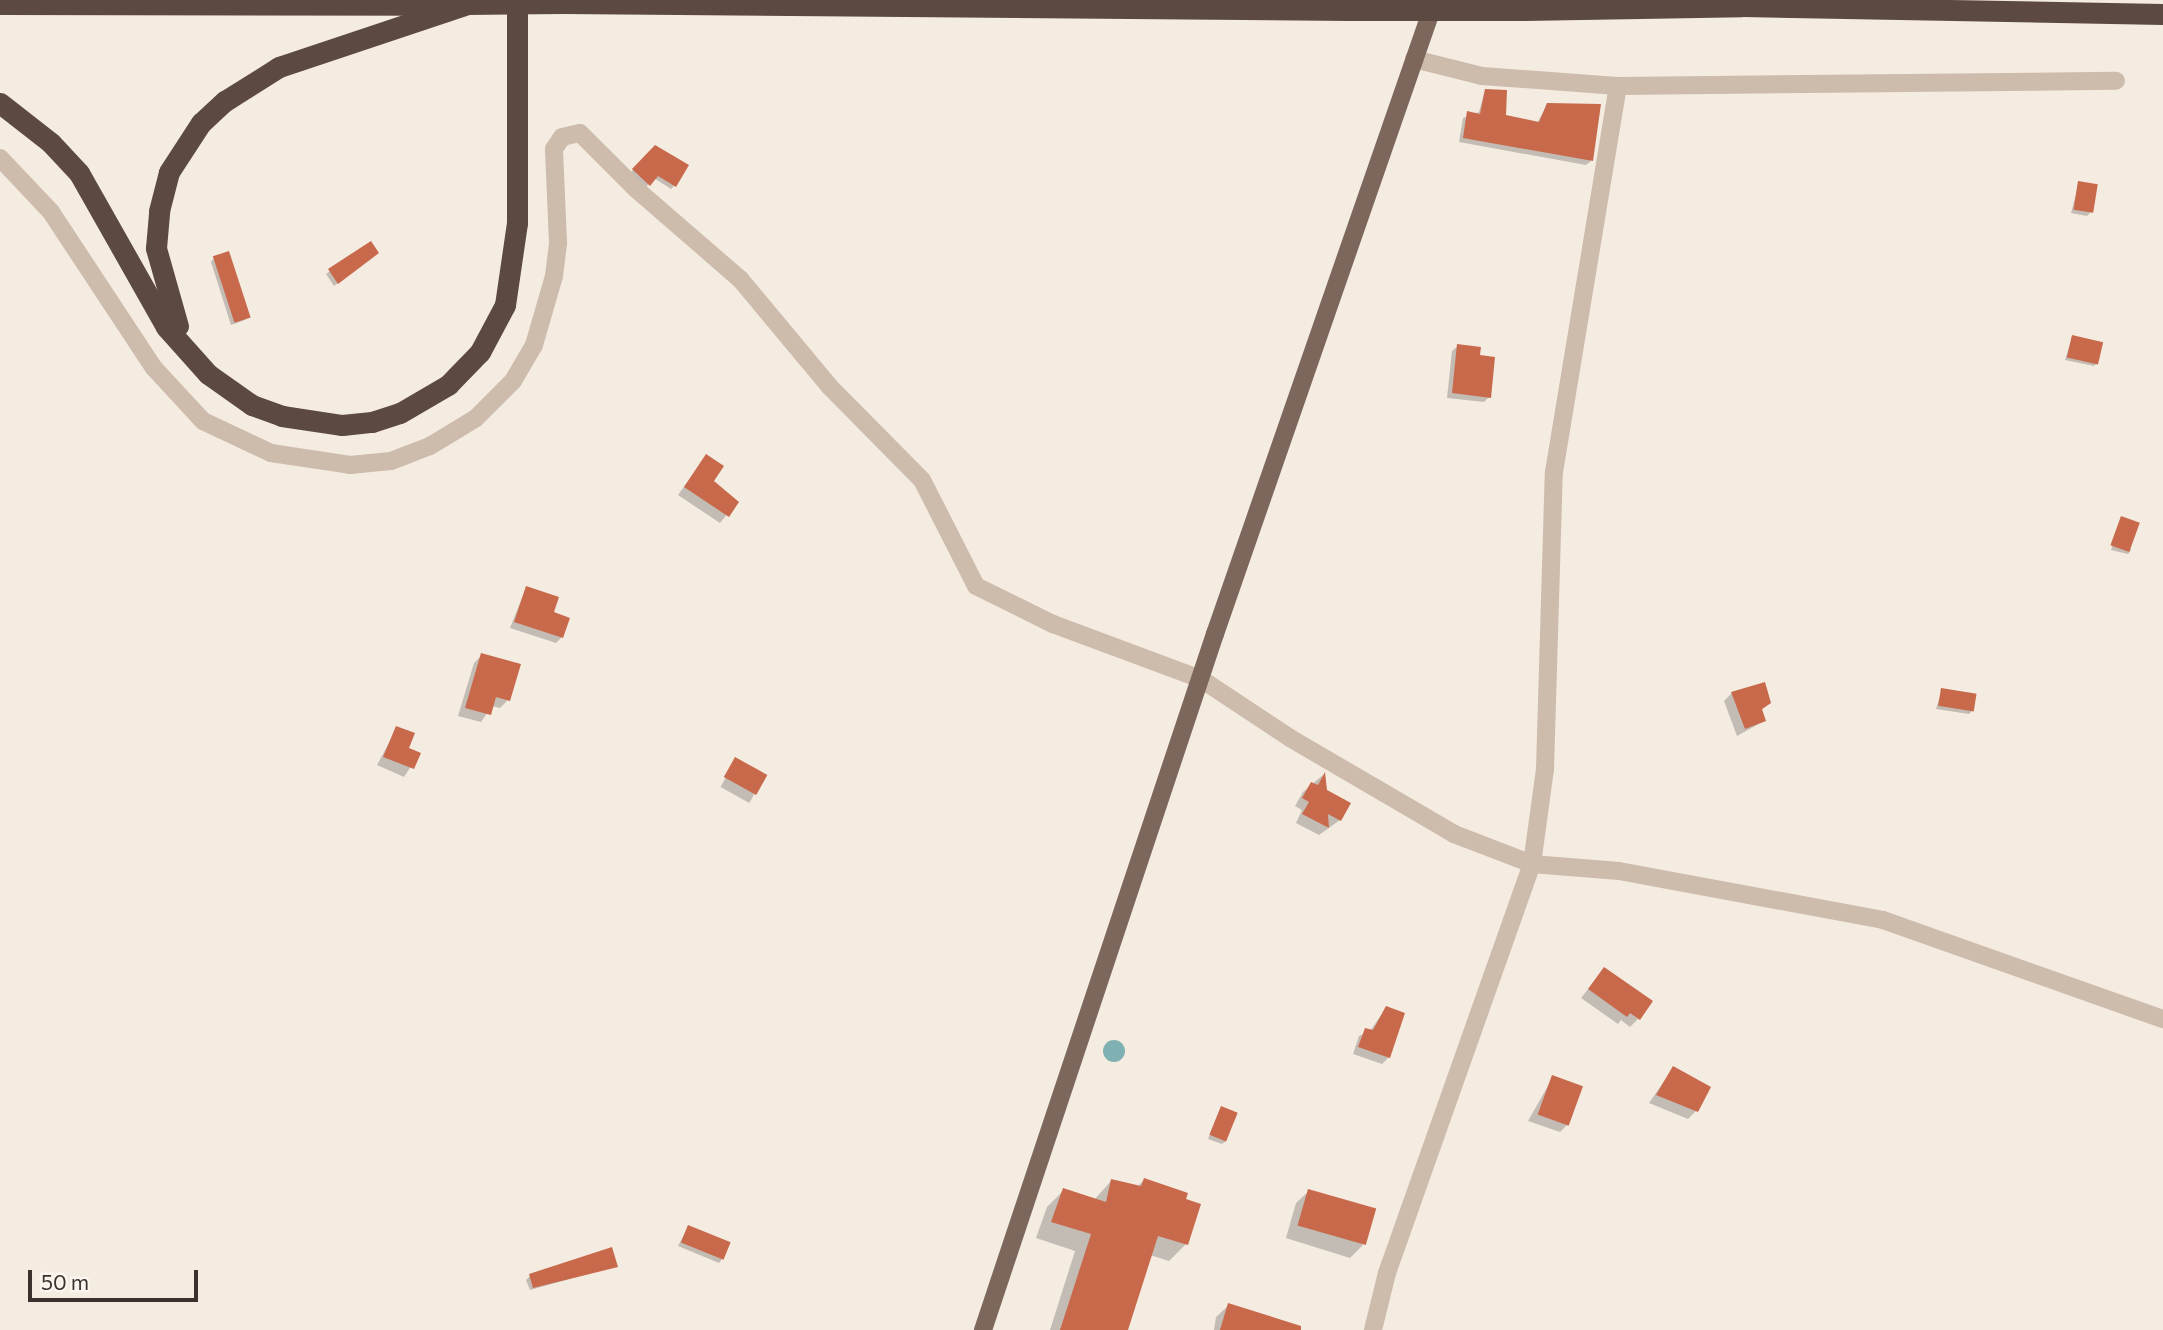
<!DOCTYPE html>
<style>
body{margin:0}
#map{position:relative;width:2163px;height:1330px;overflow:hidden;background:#f4ebe1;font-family:Commissioner,sans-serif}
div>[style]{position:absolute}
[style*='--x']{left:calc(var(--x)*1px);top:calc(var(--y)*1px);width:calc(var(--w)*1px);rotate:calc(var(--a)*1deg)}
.water>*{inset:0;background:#7fb0b2}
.round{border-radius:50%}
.shadow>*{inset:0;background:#0003;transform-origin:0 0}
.building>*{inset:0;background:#c8694b;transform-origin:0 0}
.minor>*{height:18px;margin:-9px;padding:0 9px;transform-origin:9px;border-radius:9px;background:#cdbbac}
.major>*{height:18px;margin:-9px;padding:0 9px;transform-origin:9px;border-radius:9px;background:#7d675c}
.highway>*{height:21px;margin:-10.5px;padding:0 10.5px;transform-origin:10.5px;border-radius:10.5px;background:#5c4a42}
.highway-bridge>*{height:21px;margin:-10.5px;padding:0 10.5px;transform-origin:10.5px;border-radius:10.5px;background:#5c4a42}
span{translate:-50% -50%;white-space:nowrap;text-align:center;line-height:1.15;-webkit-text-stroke:7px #fbf5ee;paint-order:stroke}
.scale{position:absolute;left:28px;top:1270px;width:170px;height:32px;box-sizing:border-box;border:4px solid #3b302b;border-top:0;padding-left:9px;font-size:21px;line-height:24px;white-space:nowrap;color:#3b302b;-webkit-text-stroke:5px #fbf5ee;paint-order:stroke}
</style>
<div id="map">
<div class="water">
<div class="round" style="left:1103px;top:1040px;width:22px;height:22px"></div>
</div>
<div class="shadow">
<div style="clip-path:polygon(1485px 90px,1504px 116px,1537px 123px,1548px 104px,1591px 161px,1586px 165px,1459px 142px,1463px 118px,1479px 112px)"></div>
<div style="clip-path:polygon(655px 147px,675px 185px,671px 189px,654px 178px,645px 188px,630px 173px)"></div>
<div style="clip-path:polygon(2079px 183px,2091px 212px,2087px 216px,2071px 213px)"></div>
<div style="clip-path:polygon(374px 256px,334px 286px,326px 274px,330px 271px)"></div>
<div style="clip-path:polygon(214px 258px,249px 316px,245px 320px,231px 325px,211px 262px)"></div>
<div style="clip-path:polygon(2072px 337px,2098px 362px,2094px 366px,2065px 360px)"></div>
<div style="clip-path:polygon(1458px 346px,1478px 356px,1489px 397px,1484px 402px,1447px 398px,1452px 351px)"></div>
<div style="clip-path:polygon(706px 456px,712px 481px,737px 502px,720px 523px,678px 495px)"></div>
<div style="clip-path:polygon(2122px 518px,2131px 550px,2128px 554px,2111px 550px)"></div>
<div style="clip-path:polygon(526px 588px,562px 637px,556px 643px,510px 628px)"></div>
<div style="clip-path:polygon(482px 655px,508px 700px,500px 708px,492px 706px,481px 722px,458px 716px,474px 663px)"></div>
<div style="clip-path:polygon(1942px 690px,1973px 710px,1969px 714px,1936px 709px)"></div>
<div style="clip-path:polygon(1732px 693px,1769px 702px,1761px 711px,1764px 721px,1737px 736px,1724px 701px)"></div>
<div style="clip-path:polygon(397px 728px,407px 749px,419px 754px,404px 777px,377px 765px)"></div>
<div style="left:736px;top:759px;width:33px;height:32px;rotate:29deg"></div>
<div style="clip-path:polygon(1323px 775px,1325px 791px,1340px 820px,1319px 835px,1296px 823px,1302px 810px,1295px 806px,1303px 792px)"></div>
<div style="clip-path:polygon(1604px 969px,1638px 1019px,1630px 1027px,1621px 1020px,1618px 1024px,1581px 998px)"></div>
<div style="clip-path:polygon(1386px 1008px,1389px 1057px,1382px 1064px,1353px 1054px,1359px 1036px,1370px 1031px)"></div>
<div style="clip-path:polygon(1673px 1068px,1696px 1111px,1688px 1119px,1649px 1103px)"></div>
<div style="clip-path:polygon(1553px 1077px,1568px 1124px,1560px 1132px,1528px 1121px)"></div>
<div style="clip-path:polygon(1221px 1108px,1226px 1141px,1222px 1144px,1208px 1139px)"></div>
<div style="clip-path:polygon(1144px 1180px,1184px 1200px,1186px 1244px,1169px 1261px,1150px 1255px,1126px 1330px,1050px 1330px,1075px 1251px,1036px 1238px,1047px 1207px,1064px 1190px,1094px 1200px,1111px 1181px,1137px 1187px)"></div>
<div style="clip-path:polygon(1309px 1191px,1363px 1245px,1350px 1258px,1286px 1238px,1296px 1203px)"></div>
<div style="clip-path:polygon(688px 1227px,722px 1259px,719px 1263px,678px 1246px)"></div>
<div style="clip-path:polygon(616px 1266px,530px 1290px,526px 1280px,530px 1276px)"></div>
<div style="clip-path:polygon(1229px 1305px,1282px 1330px,1214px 1330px,1216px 1317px)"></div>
</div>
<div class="building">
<div style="clip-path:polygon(1485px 89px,1507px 90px,1506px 115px,1539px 122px,1547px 103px,1601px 104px,1593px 161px,1463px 138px,1467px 111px,1480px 114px)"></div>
<div style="clip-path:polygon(655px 145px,689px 165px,676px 187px,658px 176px,650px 186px,632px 169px)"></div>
<div style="left:2078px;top:181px;width:20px;height:29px;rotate:9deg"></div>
<div style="clip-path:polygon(371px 241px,379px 253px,338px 284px,328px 269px)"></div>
<div style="left:229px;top:251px;width:70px;height:17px;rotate:72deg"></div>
<div style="left:2072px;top:335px;width:32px;height:23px;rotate:13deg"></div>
<div style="clip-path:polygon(1457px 344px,1481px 347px,1480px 355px,1495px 357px,1491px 398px,1452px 393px)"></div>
<div style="clip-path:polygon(706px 454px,724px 466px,714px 481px,739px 502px,729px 517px,684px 487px)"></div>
<div style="left:2121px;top:516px;width:20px;height:31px;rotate:20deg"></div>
<div style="clip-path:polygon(526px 586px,559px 597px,554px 612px,570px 618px,563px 638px,514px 622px)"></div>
<div style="clip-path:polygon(481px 653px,521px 664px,510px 701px,496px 697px,491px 715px,465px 708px)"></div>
<div style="clip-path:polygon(1765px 682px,1771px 703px,1762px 709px,1766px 721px,1745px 729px,1731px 692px)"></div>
<div style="left:1941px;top:688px;width:36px;height:18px;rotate:9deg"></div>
<div style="clip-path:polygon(396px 726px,415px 733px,409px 748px,421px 753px,414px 769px,383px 757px)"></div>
<div style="left:735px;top:757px;width:37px;height:23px;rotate:29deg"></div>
<div style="clip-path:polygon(1325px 772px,1327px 790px,1351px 803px,1341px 821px,1328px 814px,1329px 828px,1302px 814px,1309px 802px,1302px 798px,1311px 782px,1318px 785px)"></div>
<div style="clip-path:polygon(1604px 967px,1653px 1001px,1640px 1020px,1630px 1013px,1627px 1017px,1588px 989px)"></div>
<div style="clip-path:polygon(1386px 1006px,1405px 1013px,1390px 1058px,1358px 1047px,1365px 1028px,1373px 1030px)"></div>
<div style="clip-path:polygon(1673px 1066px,1711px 1087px,1698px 1112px,1656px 1095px)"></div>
<div style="left:1552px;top:1075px;width:33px;height:42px;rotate:20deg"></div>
<div style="left:1221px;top:1106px;width:18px;height:31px;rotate:22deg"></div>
<div style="clip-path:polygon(1144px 1178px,1188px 1193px,1186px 1199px,1201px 1204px,1188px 1245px,1158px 1236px,1128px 1330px,1060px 1330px,1091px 1234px,1051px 1222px,1063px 1188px,1106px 1202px,1111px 1179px,1141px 1186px)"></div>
<div style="left:1308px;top:1189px;width:71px;height:38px;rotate:16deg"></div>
<div style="left:688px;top:1225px;width:46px;height:19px;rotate:22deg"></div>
<div style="clip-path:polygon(612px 1247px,618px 1267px,533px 1288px,529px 1274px)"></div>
<div style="clip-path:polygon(1228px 1303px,1301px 1326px,1301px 1330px,1220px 1330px)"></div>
</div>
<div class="minor">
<div style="--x:1414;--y:59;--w:70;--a:14"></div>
<div style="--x:1482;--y:76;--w:136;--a:4.2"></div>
<div style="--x:0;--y:158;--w:74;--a:46.6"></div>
<div style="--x:51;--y:212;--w:187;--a:56.6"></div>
<div style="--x:154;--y:368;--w:72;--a:47.2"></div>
<div style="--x:203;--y:421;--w:75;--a:25.2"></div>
<div style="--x:271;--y:453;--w:80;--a:8.6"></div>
<div style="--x:350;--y:465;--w:41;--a:-5.6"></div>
<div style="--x:391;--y:461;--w:42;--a:-21"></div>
<div style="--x:430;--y:446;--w:54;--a:-31.3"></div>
<div style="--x:476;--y:418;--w:52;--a:-45"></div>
<div style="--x:513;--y:381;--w:42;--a:-59.7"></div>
<div style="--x:534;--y:345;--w:72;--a:-73.8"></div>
<div style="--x:554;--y:276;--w:34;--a:-83"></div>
<div style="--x:558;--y:242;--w:93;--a:-92.5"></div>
<div style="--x:554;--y:149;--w:14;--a:-56"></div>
<div style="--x:562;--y:137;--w:18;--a:-13"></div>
<div style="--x:580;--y:133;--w:79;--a:45"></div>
<div style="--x:636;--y:189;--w:138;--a:40.9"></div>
<div style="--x:740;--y:279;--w:139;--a:50.2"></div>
<div style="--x:829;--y:386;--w:132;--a:45.3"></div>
<div style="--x:922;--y:480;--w:119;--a:63"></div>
<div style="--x:976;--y:586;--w:86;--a:26.3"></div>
<div style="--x:1053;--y:624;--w:158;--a:20.4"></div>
<div style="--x:1201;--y:679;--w:107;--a:33.5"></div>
<div style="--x:1290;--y:738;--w:190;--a:30.3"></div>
<div style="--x:1454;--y:834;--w:84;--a:21"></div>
<div style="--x:1532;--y:864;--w:96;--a:-82.2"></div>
<div style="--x:1545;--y:769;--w:297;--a:-88.3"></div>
<div style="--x:1554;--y:472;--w:391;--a:-80.6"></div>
<div style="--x:1618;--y:86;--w:498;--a:-0.6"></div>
<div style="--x:1373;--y:1330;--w:59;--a:-76.2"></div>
<div style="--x:1387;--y:1273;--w:434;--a:-70.5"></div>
<div style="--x:1532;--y:864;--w:87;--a:4.6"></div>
<div style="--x:1619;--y:871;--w:269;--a:10.5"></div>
<div style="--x:1883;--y:920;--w:297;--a:19.5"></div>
</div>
<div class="major">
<div style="--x:983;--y:1330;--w:734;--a:-71.57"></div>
<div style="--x:1215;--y:634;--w:671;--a:-70.86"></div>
</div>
<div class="highway">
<div style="--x:563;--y:3;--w:787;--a:0.51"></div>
<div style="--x:0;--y:4;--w:440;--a:0.1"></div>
<div style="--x:1523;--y:10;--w:219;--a:-1"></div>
<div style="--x:1742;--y:6;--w:421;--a:1.1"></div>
<div style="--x:0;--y:103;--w:65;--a:38.1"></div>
<div style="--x:51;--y:143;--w:41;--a:47"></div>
<div style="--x:79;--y:173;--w:177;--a:60.5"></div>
<div style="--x:166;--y:327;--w:63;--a:48.2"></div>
<div style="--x:208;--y:374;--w:54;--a:35.2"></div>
<div style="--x:252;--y:405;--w:32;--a:20"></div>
<div style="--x:282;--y:416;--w:61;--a:8.5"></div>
<div style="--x:342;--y:425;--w:30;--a:-6"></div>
<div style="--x:372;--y:422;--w:29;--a:-18"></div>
<div style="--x:400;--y:413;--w:56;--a:-30.3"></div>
<div style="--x:448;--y:385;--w:46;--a:-45.9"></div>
<div style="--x:480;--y:352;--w:53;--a:-62"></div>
<div style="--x:505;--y:305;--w:83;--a:-81.7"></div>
<div style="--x:517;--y:223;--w:223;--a:-90"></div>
<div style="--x:178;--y:326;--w:81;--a:-105.8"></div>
<div style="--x:156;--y:248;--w:37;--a:-85"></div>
<div style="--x:159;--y:211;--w:40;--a:-75.6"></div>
<div style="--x:169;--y:172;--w:59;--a:-56.9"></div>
<div style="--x:201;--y:123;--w:33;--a:-43"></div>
<div style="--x:225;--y:101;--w:64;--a:-32.2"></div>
<div style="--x:279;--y:67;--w:198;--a:-18.5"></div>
</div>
<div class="highway-bridge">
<div style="--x:467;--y:4;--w:96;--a:-0.6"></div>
<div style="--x:1350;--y:10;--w:173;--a:0"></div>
</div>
<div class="scale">50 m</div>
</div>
